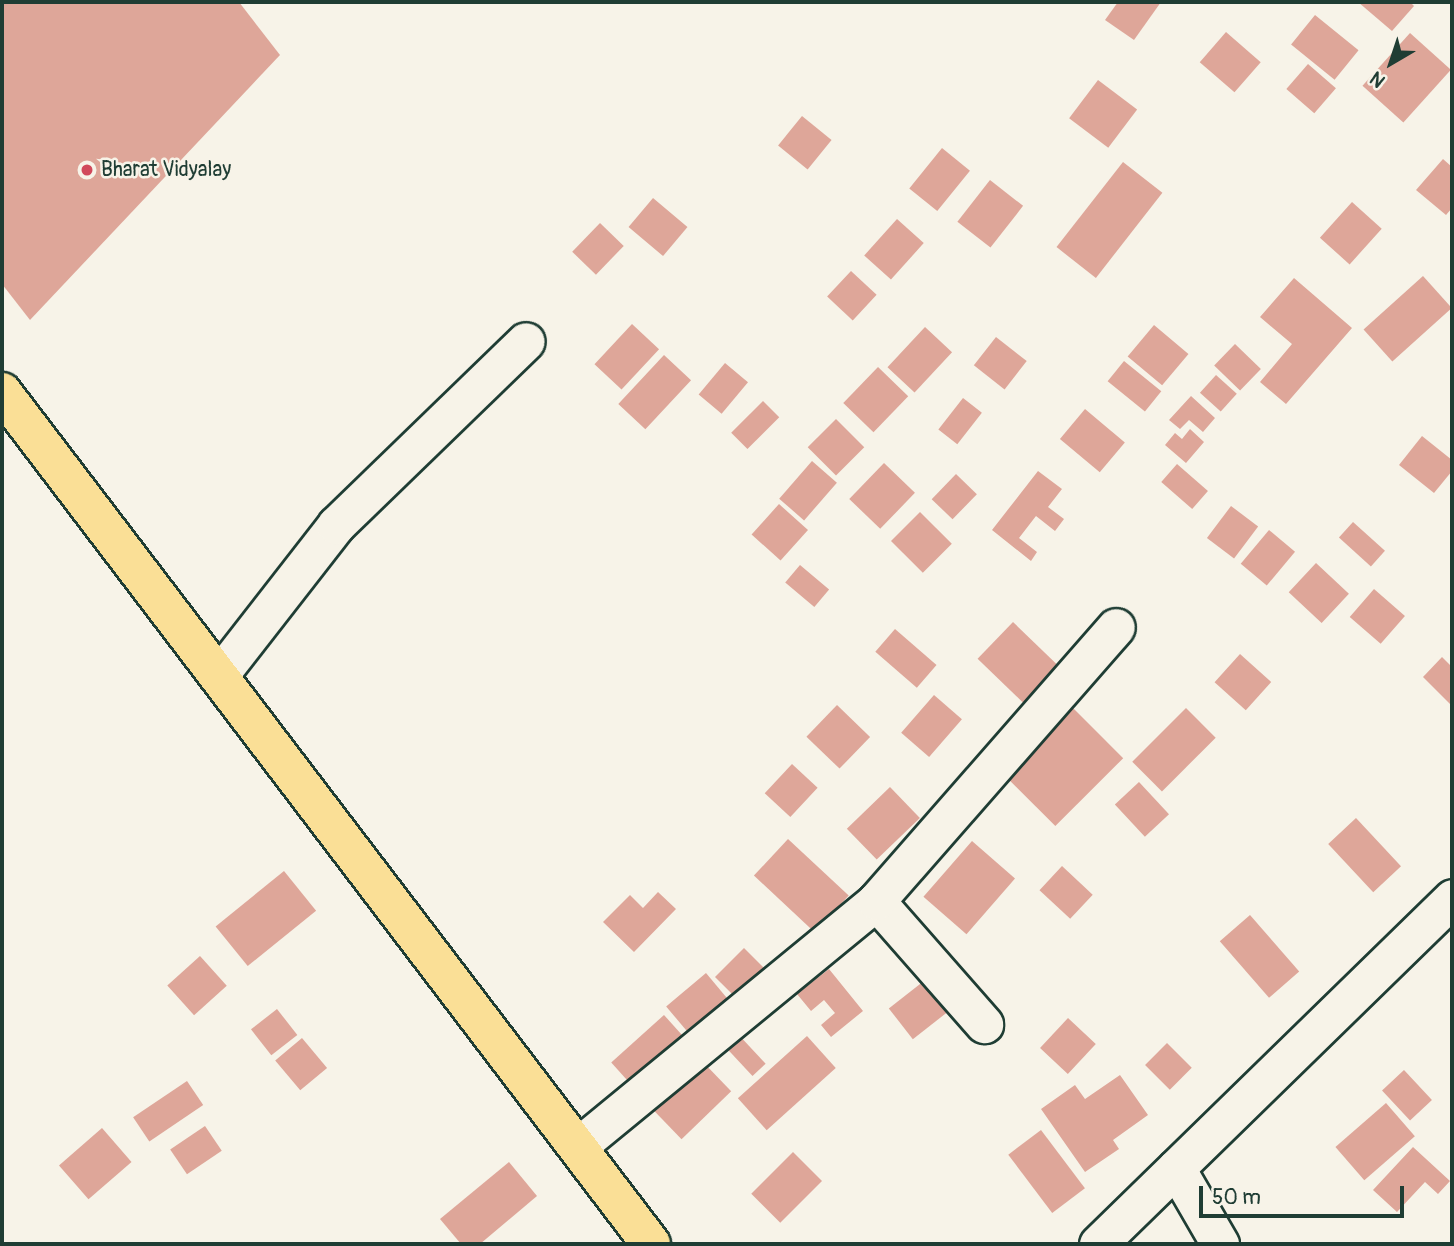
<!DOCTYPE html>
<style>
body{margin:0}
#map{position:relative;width:1454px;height:1246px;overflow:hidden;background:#f7f3e8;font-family:Pangolin,sans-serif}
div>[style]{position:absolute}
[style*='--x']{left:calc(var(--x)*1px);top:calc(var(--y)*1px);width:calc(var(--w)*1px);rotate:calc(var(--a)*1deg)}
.building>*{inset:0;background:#dea699;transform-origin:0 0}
.roads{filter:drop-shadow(2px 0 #1f3d34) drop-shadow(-2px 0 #1f3d34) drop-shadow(0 2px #1f3d34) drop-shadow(0 -2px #1f3d34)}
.minor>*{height:37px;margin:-18.5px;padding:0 18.5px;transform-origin:18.5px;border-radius:18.5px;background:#f7f3e8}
.major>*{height:38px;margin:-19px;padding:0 19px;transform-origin:19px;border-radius:19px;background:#fadf96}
.dots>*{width:19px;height:19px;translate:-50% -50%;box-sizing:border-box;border:4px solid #f7f3e8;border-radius:50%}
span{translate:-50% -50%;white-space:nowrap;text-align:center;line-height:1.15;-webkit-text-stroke:5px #f7f3e8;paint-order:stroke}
.poi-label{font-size:21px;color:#1f3d34}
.left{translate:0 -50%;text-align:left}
.frame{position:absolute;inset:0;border:4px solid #1f3d34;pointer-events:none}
.north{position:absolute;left:1356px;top:28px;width:70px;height:70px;-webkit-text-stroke:5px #f7f3e8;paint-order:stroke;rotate:219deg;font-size:19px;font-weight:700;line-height:28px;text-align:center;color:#1f3d34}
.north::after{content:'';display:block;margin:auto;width:24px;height:32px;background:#1f3d34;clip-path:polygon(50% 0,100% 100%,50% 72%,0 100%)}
.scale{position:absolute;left:1199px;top:1186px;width:205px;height:32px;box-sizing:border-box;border:4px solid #1f3d34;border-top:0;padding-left:9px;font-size:21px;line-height:24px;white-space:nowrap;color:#1f3d34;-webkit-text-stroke:5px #f7f3e8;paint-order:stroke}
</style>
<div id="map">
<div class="building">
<div style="clip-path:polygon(2px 2px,239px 2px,280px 55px,30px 320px,2px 284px)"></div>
<div style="clip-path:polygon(1118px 2px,1161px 2px,1134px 40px,1105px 20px)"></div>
<div style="clip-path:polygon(1358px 2px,1410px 2px,1414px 6px,1392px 31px)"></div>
<div style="left:1315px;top:15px;width:56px;height:38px;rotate:39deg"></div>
<div style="left:1226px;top:32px;width:46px;height:40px;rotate:41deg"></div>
<div style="left:1410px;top:33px;width:55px;height:71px;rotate:42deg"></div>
<div style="left:1308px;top:64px;width:37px;height:33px;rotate:41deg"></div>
<div style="left:1098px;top:80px;width:49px;height:48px;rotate:37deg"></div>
<div style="left:802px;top:116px;width:38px;height:38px;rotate:39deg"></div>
<div style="left:942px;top:148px;width:36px;height:52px;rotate:39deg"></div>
<div style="clip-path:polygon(1443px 159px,1452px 167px,1452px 208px,1446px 215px,1416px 190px)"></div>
<div style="left:1123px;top:162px;width:50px;height:108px;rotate:38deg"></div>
<div style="left:990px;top:180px;width:42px;height:53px;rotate:38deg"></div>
<div style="left:653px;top:198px;width:45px;height:38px;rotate:40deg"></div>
<div style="left:1352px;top:202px;width:40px;height:48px;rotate:42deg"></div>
<div style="left:897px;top:219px;width:36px;height:49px;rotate:42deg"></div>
<div style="left:600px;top:223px;width:33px;height:40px;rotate:44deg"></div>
<div style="left:851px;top:271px;width:35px;height:35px;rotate:43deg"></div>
<div style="left:1423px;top:276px;width:43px;height:80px;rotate:48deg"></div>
<div style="clip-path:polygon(1294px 278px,1352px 328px,1286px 404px,1260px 382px,1292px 344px,1260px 317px)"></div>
<div style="left:632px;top:324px;width:37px;height:55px;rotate:43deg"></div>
<div style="left:1154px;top:325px;width:45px;height:41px;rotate:40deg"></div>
<div style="left:925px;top:327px;width:37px;height:55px;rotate:43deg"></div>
<div style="left:996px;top:337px;width:39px;height:36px;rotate:38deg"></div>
<div style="left:1235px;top:344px;width:36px;height:30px;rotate:44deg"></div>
<div style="left:664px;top:355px;width:37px;height:67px;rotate:43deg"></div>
<div style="left:1124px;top:361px;width:48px;height:26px;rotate:39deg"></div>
<div style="left:725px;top:363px;width:30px;height:41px;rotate:40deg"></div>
<div style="left:878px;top:367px;width:42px;height:50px;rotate:44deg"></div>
<div style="left:1216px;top:375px;width:28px;height:24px;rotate:42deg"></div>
<div style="clip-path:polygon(1191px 396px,1215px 418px,1203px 432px,1189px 420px,1180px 429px,1169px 420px)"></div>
<div style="left:963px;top:398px;width:24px;height:40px;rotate:38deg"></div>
<div style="left:763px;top:401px;width:23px;height:45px;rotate:45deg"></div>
<div style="left:1085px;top:409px;width:52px;height:39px;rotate:40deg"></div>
<div style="left:836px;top:419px;width:40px;height:40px;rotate:45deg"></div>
<div style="clip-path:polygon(1190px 429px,1204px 442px,1186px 463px,1165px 445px,1175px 433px,1182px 439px)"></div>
<div style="clip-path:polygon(1422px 436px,1452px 460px,1452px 471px,1434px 493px,1399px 465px)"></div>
<div style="left:812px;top:461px;width:33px;height:50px;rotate:41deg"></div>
<div style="left:884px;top:463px;width:43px;height:50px;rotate:44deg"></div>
<div style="left:1177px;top:464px;width:41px;height:24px;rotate:41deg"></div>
<div style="clip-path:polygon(1038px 471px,1062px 489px,1048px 507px,1064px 519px,1055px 531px,1036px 516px,1019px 538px,1037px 552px,1031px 561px,992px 530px)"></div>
<div style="left:956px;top:474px;width:29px;height:35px;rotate:44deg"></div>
<div style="left:779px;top:504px;width:39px;height:41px;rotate:42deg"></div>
<div style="left:1231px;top:506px;width:34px;height:40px;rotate:37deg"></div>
<div style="left:920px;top:512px;width:45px;height:41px;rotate:45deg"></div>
<div style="left:1353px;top:522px;width:43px;height:21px;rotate:42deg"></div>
<div style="left:1269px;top:530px;width:34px;height:44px;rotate:40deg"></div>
<div style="left:1316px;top:563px;width:45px;height:40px;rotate:43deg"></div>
<div style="left:800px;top:565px;width:38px;height:23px;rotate:40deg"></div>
<div style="left:1374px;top:589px;width:41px;height:37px;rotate:41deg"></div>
<div style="left:1013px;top:622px;width:72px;height:51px;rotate:44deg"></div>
<div style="left:895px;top:629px;width:55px;height:30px;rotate:41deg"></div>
<div style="left:1240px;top:654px;width:42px;height:38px;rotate:42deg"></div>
<div style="clip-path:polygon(1442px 657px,1452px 667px,1452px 706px,1423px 677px)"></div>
<div style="left:934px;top:695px;width:37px;height:50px;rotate:41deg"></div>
<div style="left:837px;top:705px;width:46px;height:44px;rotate:44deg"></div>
<div style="left:1073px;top:708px;width:71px;height:96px;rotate:45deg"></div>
<div style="left:1186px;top:708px;width:42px;height:76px;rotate:45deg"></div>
<div style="left:792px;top:764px;width:35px;height:40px;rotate:43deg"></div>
<div style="left:1139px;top:782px;width:44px;height:33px;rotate:47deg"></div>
<div style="left:890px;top:787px;width:43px;height:60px;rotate:46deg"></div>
<div style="left:1356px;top:818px;width:66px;height:38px;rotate:47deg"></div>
<div style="left:788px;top:839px;width:83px;height:50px;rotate:43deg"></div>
<div style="left:972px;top:841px;width:57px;height:74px;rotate:41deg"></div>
<div style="left:1062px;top:866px;width:42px;height:33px;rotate:43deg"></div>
<div style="left:284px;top:871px;width:51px;height:88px;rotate:51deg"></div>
<div style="clip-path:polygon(658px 892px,676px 909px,634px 952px,603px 922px,630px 895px,643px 908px)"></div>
<div style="left:1250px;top:915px;width:75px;height:40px;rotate:49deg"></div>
<div style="left:744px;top:948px;width:38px;height:41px;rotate:45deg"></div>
<div style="left:200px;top:956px;width:40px;height:44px;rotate:48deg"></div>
<div style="clip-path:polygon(829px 969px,863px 1011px,831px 1037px,821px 1025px,835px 1013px,824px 1000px,811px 1011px,797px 994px)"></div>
<div style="left:706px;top:973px;width:40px;height:52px;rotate:50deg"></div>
<div style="left:929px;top:977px;width:39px;height:51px;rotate:52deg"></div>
<div style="left:277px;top:1009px;width:33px;height:33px;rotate:52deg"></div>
<div style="left:664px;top:1015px;width:39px;height:71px;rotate:48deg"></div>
<div style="left:1068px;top:1018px;width:38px;height:41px;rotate:43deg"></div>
<div style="left:737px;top:1033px;width:42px;height:18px;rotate:47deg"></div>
<div style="left:807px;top:1036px;width:43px;height:93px;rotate:48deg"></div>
<div style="left:302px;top:1038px;width:39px;height:35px;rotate:50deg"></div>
<div style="left:1167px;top:1043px;width:35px;height:31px;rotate:45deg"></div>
<div style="left:702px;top:1061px;width:42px;height:69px;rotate:46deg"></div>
<div style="left:1404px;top:1070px;width:41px;height:30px;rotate:47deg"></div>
<div style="clip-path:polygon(1120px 1075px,1148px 1115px,1113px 1140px,1119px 1149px,1085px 1172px,1041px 1109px,1075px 1085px,1085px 1099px)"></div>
<div style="left:187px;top:1081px;width:29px;height:65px;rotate:56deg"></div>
<div style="left:1386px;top:1103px;width:44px;height:67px;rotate:49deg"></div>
<div style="left:205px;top:1126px;width:30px;height:42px;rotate:56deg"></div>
<div style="left:102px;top:1128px;width:45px;height:57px;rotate:49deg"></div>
<div style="left:1041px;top:1130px;width:73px;height:41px;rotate:53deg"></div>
<div style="clip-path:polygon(1413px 1147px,1450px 1181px,1438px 1194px,1425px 1182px,1397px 1212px,1373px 1190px)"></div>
<div style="left:793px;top:1152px;width:41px;height:59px;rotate:45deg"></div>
<div style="clip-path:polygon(509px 1162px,537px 1196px,480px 1244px,461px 1244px,440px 1219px)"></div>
</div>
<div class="roads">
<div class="minor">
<div style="--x:220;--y:674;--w:189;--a:-52.1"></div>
<div style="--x:336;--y:525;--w:264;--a:-44.1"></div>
<div style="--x:876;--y:901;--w:164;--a:48.7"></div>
<div style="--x:577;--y:1147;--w:387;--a:-39.4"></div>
<div style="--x:876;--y:901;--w:364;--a:-48.8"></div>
<div style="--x:1176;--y:1168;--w:88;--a:59.9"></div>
<div style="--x:1098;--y:1244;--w:495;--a:-44.3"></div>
</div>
<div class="major">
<div style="--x:2;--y:392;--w:1071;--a:52.7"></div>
</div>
</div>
<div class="dots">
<div style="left:87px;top:170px;background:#d1495b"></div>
</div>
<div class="poi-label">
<span class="left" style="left:101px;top:170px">Bharat Vidyalay</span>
</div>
<div class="frame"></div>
<div class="north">N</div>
<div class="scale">50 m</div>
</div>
